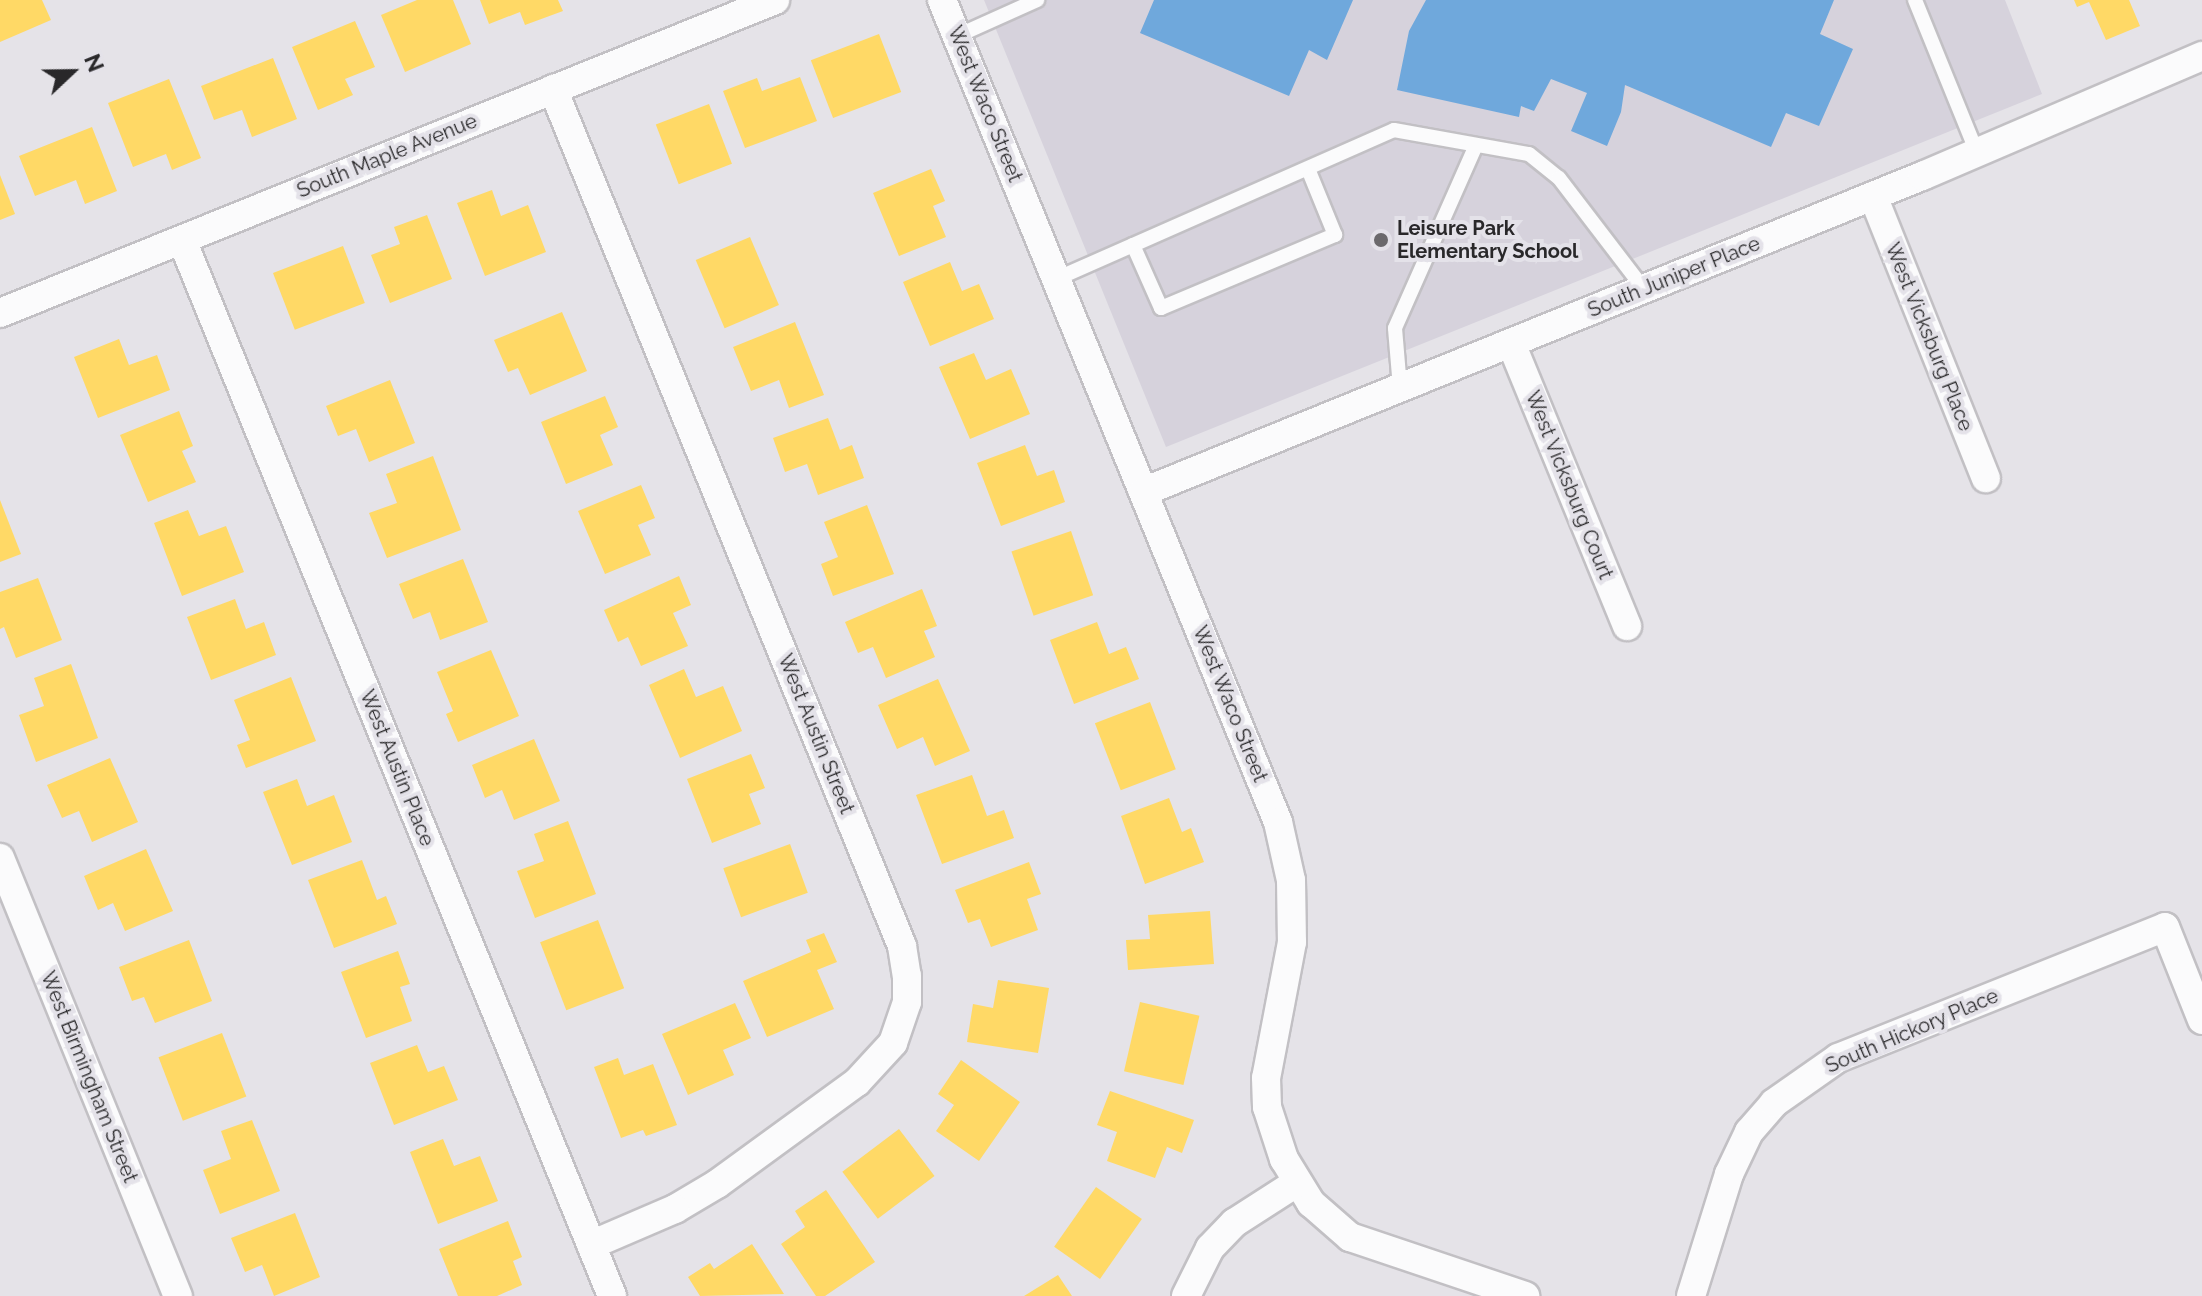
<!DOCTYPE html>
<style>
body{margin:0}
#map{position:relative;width:2202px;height:1296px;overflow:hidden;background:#e5e3e8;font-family:Raleway,sans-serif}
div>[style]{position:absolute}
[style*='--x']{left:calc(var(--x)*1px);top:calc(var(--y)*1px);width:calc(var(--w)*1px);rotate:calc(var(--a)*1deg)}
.built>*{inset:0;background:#d6d2dc}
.homes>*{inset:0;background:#ffd966;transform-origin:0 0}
.schools>*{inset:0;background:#6fa8dc}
.roads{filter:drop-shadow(2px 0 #c2c0c4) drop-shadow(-2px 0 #c2c0c4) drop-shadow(0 2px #c2c0c4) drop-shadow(0 -2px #c2c0c4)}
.lane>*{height:14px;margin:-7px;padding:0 7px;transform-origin:7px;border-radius:7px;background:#fbfbfc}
.street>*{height:28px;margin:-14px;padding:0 14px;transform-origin:14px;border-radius:14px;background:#fbfbfc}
.dots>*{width:22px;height:22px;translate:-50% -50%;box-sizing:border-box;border:4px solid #e4e2e9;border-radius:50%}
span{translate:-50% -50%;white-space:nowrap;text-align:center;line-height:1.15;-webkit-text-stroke:8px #e4e2e9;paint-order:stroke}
.street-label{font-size:20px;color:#29282a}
.poi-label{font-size:20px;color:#29282a;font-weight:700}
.left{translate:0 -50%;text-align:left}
.north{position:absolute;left:32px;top:32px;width:80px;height:80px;-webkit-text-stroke:6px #e4e2e9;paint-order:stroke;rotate:68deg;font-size:22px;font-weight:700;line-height:32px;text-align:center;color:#29282a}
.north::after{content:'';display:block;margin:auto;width:28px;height:36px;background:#29282a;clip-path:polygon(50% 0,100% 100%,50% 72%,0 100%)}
</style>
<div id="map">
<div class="built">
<div style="clip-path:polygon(984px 0,2005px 0,2042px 94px,1166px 447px)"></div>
</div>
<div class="homes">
<div style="clip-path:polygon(0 0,42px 0,51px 20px,0 42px)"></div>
<div style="clip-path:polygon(417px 0,453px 0,471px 44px,405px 72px,381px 15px)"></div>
<div style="clip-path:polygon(480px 0,558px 0,563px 11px,525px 25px,520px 12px,489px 24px)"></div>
<div style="clip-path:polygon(2074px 0,2129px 0,2140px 26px,2106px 40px,2089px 2px,2077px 7px)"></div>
<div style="clip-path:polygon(355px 21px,375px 67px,345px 79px,353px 95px,318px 110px,292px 47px)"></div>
<div style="left:879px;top:34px;width:62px;height:73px;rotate:69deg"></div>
<div style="clip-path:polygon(273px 58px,297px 119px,252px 137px,242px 110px,214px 120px,201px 86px)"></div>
<div style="clip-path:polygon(800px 77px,817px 121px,745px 148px,723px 91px,757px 78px,762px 91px)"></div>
<div style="clip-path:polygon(169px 79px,201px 158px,172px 170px,166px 154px,133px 167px,108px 103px)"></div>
<div style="left:709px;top:104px;width:64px;height:57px;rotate:69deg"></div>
<div style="clip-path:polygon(92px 127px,117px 191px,85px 204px,76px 180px,35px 196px,19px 156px)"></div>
<div style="clip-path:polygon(931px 169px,945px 201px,933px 206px,946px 237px,899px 256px,873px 193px)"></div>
<div style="clip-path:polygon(0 175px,15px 214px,0 220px)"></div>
<div style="clip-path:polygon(492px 190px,501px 216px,528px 205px,546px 252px,485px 276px,457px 203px)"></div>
<div style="clip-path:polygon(427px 215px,452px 279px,390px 303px,371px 255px,400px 244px,394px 227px)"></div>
<div style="left:750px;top:237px;width:74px;height:59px;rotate:67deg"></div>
<div style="left:343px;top:246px;width:61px;height:75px;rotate:69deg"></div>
<div style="clip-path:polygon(950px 262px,962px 291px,979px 284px,994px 319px,930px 346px,903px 282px)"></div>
<div style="clip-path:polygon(562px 312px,587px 371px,530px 395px,518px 368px,508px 372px,494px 340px)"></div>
<div style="clip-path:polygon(795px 322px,824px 395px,789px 408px,779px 380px,751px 391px,733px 347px)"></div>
<div style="clip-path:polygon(119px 339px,129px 365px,157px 355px,170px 390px,98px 418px,74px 357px)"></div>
<div style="clip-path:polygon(974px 353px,986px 380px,1011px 369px,1030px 414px,970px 439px,939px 367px)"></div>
<div style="clip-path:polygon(390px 380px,415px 443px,369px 462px,356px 429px,338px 436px,326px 406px)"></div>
<div style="clip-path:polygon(605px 396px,618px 427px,600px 435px,613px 465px,566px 484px,541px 422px)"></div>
<div style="clip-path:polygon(179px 411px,193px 446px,182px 451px,196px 482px,148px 502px,120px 435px)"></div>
<div style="clip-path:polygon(828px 418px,840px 450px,852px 445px,864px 478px,818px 495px,807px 464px,785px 472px,773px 438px)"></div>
<div style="clip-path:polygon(1025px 445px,1037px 476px,1054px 470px,1065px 502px,1001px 526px,977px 463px)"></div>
<div style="clip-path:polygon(433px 456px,461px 530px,387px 558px,369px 513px,397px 503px,386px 474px)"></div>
<div style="clip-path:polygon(641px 485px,655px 518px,638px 525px,651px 555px,605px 574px,578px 511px)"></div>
<div style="clip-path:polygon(0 500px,21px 554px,0 562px)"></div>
<div style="clip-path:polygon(867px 505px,894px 574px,833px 596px,821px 564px,838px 557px,824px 522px)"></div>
<div style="clip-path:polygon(188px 510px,199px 536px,226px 526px,244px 572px,182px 596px,154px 523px)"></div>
<div style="left:1071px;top:531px;width:68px;height:63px;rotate:71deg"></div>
<div style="clip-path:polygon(463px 559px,488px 622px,440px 640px,430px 612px,413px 619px,399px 584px)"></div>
<div style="clip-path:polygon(679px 576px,691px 605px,673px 613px,688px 646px,641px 666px,628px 637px,618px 642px,604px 610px)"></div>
<div style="clip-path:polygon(38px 578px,62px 640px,16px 658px,4px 627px,0 629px,0 592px)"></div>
<div style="clip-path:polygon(922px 589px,937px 626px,924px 631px,935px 657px,886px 678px,873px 647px,858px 653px,845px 622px)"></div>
<div style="clip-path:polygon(235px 599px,246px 629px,264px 622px,276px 655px,211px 680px,187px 617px)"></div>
<div style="clip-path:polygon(1097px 622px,1109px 654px,1126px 647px,1139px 679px,1074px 704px,1050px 640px)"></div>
<div style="clip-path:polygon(491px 650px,519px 716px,458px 742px,446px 714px,453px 711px,437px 672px)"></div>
<div style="clip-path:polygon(71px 664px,98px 738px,36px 762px,19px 715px,44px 706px,34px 678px)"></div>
<div style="clip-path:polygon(684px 669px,696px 697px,723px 686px,742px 731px,680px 758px,649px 685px)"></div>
<div style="clip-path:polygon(291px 677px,316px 741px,246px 768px,237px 745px,250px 740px,234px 700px)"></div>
<div style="clip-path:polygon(938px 679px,970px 751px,935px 766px,923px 737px,897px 749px,878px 705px)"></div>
<div style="left:1150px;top:702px;width:72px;height:59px;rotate:69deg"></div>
<div style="clip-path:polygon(534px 739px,560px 801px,514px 820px,502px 790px,485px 798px,472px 765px)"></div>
<div style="clip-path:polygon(751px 754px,765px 788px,749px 794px,761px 824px,712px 843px,687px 779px)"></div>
<div style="clip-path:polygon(110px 758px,138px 822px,92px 842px,79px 811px,62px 818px,47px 785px)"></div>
<div style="clip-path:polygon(972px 775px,987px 816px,1004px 810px,1014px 838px,942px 864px,916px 795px)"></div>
<div style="clip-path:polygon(297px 779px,307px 806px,334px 795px,352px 842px,292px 865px,263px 792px)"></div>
<div style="clip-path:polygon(1169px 798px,1182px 832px,1191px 828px,1204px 862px,1145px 884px,1121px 816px)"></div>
<div style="clip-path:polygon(568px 821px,596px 894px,535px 918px,517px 871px,544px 861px,534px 834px)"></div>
<div style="left:790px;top:844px;width:52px;height:71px;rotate:70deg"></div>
<div style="clip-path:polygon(146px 849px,173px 911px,125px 931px,113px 903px,98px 910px,84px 876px)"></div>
<div style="clip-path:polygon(362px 860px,377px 900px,386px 896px,397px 924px,334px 948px,308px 880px)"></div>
<div style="clip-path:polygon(1029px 862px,1041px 894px,1027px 899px,1038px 930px,991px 947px,980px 919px,968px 923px,955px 890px)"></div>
<div style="clip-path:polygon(1210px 911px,1214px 964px,1128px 970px,1126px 940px,1150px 939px,1148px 915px)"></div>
<div style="left:598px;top:920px;width:73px;height:62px;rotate:69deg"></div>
<div style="clip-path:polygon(824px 933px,837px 962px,817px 970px,834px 1009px,767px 1037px,743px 981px,811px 952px,806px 940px)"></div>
<div style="clip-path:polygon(189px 940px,212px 1001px,155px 1023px,144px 997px,132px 1001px,119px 967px)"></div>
<div style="clip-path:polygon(398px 951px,410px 984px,400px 987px,412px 1021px,366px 1038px,341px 972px)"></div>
<div style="clip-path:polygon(998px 980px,1049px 988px,1038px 1053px,967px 1042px,973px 1004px,993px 1008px)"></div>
<div style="left:1140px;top:1002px;width:61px;height:71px;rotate:13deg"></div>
<div style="clip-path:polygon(735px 1003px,751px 1038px,723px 1050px,734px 1075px,688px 1095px,662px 1034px)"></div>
<div style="left:222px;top:1033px;width:68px;height:68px;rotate:69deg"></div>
<div style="clip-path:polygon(417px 1045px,428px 1072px,444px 1066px,458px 1100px,394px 1125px,370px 1063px)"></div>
<div style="clip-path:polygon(618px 1058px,624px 1075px,653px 1064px,677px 1125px,646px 1136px,643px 1130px,621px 1138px,594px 1067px)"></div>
<div style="clip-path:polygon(961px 1060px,1020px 1102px,979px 1161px,936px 1131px,954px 1105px,938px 1094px)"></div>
<div style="clip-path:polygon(1110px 1091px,1194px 1120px,1182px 1153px,1167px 1147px,1155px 1178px,1107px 1161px,1117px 1132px,1097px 1125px)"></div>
<div style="clip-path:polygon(252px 1120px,280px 1191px,220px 1214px,203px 1170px,231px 1159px,221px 1131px)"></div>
<div style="left:899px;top:1129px;width:59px;height:71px;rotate:53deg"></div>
<div style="clip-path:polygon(443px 1139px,454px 1166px,480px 1156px,498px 1201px,438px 1224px,410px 1152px)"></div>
<div style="left:1096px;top:1187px;width:56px;height:73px;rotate:35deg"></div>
<div style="clip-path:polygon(826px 1190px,875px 1262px,825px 1296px,816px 1296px,781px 1244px,805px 1227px,795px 1211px)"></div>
<div style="clip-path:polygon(295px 1213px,320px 1277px,274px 1296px,262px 1265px,245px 1272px,231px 1238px)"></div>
<div style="clip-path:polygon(508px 1221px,522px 1257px,513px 1261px,522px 1285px,497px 1296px,458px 1296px,439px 1249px)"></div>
<div style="clip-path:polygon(752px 1244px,784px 1294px,700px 1296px,688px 1277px,710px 1263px,714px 1269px)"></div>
<div style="clip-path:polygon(1058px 1275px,1072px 1296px,1024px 1296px)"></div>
</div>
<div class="schools">
<div style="clip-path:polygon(1154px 0,1353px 0,1327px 60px,1309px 50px,1289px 96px,1140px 33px)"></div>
<div style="clip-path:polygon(1426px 0,1834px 0,1820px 34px,1853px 49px,1819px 126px,1786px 113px,1771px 147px,1625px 85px,1621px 112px,1607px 146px,1571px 131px,1587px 93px,1551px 79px,1534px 111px,1521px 106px,1519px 117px,1397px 90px,1409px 31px)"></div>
</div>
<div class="roads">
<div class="lane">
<div style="--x:1915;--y:0;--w:165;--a:67.9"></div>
<div style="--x:957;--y:36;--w:88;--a:-24.2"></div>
<div style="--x:1133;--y:245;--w:69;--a:66"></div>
<div style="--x:1161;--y:308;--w:189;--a:-22.8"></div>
<div style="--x:1335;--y:235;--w:71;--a:-112.2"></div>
<div style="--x:1056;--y:279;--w:369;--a:-23.8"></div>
<div style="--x:1394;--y:130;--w:137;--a:10.1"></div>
<div style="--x:1529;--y:154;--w:38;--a:39"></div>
<div style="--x:1559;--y:178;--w:140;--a:52.6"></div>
<div style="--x:1400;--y:388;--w:60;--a:-94.8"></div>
<div style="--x:1395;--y:328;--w:200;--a:-66.1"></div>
</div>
<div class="street">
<div style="--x:942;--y:0;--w:888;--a:67.77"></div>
<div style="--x:1278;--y:822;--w:59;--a:77.4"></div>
<div style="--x:1291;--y:880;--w:62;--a:89.1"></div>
<div style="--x:1292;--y:942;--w:138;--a:100.8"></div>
<div style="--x:1266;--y:1078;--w:29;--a:88"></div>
<div style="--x:1267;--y:1107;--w:55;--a:71.9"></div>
<div style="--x:1284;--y:1159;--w:52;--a:58.5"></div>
<div style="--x:1311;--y:1203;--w:52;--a:41.1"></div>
<div style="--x:1350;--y:1237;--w:185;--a:18.6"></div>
<div style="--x:553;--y:89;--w:925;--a:67.84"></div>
<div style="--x:902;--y:946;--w:30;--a:81"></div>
<div style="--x:907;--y:976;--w:26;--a:90"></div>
<div style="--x:907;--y:1002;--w:43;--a:108.9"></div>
<div style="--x:893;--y:1043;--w:53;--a:132.7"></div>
<div style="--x:857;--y:1082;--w:173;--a:143.9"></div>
<div style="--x:717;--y:1184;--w:49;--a:149.2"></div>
<div style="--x:675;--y:1209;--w:91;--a:156.8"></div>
<div style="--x:1873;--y:196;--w:304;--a:68.2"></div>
<div style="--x:182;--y:240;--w:1140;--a:67.84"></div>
<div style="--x:0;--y:313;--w:836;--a:-21.99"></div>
<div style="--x:1511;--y:343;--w:306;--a:67.7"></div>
<div style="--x:1143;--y:492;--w:841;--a:-22.08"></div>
<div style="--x:1922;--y:176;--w:305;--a:-23.2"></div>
<div style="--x:0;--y:858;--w:473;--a:67.9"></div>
<div style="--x:1186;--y:1296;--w:54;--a:-63.4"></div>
<div style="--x:1210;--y:1248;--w:35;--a:-46"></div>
<div style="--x:1234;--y:1223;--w:74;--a:-32.8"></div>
<div style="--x:1691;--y:1296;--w:128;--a:-72.7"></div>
<div style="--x:1729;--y:1174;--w:47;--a:-64.5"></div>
<div style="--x:1749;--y:1132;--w:38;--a:-49"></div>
<div style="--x:1774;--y:1103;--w:78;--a:-35.1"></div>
<div style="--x:1838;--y:1058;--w:352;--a:-21.8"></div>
<div style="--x:2165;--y:927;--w:100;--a:68.3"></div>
</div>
</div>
<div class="dots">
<div style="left:1381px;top:240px;background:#6b696c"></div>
</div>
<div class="street-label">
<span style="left:985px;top:104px;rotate:68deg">West Waco Street</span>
<span style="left:387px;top:156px;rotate:-22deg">South Maple Avenue</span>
<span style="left:1674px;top:277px;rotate:-22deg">South Juniper Place</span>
<span style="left:1929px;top:337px;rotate:68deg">West Vicksburg Place</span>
<span style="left:1569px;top:485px;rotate:68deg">West Vicksburg Court</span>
<span style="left:1230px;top:704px;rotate:68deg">West Waco Street</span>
<span style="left:816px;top:734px;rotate:68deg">West Austin Street</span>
<span style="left:397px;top:768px;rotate:68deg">West Austin Place</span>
<span style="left:1912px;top:1031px;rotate:-23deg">South Hickory Place</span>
<span style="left:89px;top:1077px;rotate:68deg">West Birmingham Street</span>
</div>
<div class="poi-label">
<span class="left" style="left:1397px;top:240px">Leisure Park<br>Elementary School</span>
</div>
<div class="north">N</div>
</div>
